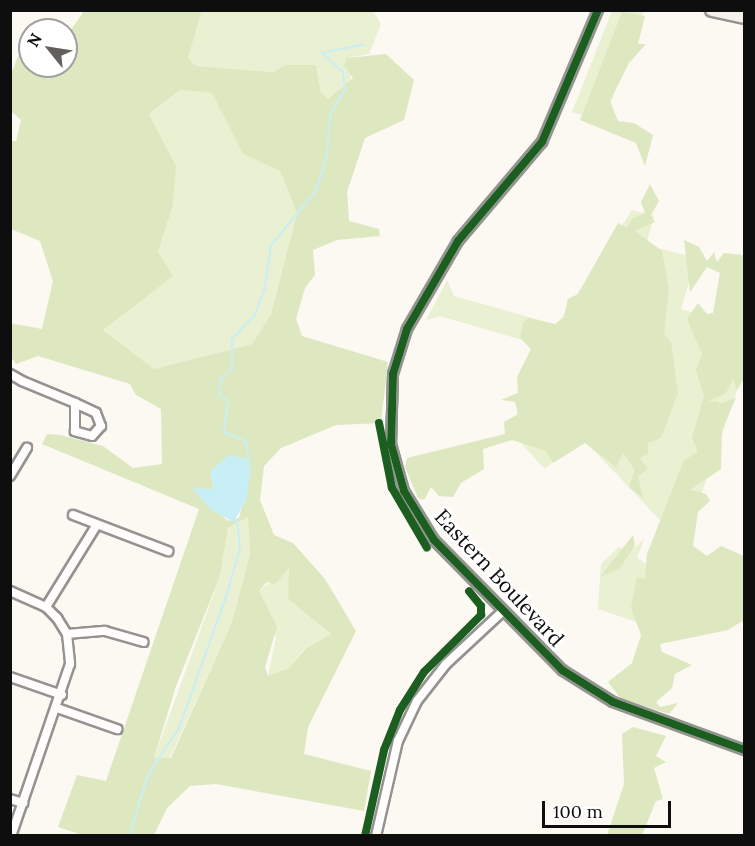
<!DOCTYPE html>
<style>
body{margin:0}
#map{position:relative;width:755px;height:846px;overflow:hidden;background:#fcf8f2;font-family:Lora,serif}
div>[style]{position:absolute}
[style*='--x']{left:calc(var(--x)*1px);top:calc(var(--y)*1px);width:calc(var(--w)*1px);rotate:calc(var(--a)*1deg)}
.green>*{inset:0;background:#eaf0d2}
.forest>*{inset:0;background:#dde8c0}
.water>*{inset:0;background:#c9eff6}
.stream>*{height:2px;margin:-1px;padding:0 1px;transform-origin:1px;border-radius:1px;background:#c9eff6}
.roads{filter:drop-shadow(2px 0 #959391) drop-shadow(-2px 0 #959391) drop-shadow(0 2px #959391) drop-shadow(0 -2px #959391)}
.minor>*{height:8px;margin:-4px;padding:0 4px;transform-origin:4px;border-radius:4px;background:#fffefd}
.secondary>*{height:12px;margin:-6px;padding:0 6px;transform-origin:6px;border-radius:6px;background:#f5f1ea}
.cycleway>*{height:8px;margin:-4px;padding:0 4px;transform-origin:4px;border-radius:4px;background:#1b5e20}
span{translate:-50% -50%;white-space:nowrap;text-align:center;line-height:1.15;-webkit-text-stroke:6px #fff;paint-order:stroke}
.street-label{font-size:21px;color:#0e0e0e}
.frame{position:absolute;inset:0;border:12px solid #0e0e0e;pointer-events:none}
.north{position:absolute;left:18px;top:18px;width:60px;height:60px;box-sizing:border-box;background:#fff;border:2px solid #9f9f9f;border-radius:50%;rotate:300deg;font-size:16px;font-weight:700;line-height:24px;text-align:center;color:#0e0e0e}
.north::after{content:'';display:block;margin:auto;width:21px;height:27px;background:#61605e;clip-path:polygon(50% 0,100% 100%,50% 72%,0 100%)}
.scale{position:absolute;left:542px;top:801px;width:129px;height:27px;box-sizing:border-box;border:3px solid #0e0e0e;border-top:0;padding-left:8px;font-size:18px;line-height:21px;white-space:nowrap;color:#0e0e0e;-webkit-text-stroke:4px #fff;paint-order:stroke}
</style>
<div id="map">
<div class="green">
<div style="clip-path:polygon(202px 11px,373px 11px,381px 24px,369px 54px,347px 58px,351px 81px,328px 99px,321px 93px,316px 65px,287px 65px,273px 72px,196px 66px,188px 58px)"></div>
<div style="clip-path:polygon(612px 11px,644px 11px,604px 121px,572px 112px)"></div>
<div style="clip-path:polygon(180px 90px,213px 93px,243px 154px,280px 171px,297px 213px,271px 314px,252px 344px,154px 369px,103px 330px,131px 306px,158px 252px,173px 205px,176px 166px,149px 114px)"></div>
<div style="clip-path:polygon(632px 210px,654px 216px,646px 245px,696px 258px,681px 309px,744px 328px,744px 370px,684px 545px,580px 436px,545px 469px,512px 433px,536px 344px,440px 316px,426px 320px,447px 280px,454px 296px,557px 325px)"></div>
<div style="clip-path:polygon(248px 517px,250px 554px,232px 622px,170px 758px,154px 758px,220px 576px,228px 528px)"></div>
<div style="clip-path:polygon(644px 539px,637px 558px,671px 580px,654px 628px,598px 609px,601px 564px,619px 547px,629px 553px)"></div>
<div style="clip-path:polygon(290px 568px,288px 599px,331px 634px,305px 648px,289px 668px,268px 676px,276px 638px,259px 591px)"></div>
</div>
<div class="forest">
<div style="clip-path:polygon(evenodd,84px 11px,202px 11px,188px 58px,196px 66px,273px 72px,286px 65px,316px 65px,321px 93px,328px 99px,353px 78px,344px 66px,347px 58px,386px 54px,414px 80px,404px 120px,365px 138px,347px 192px,349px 221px,379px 229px,380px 236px,337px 240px,313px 250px,315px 275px,305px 288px,296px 319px,302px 336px,388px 362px,381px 423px,336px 425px,281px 448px,264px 466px,260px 500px,274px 535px,293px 543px,325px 579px,356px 631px,308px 727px,304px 754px,371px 771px,364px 811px,216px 784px,190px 786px,167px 808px,154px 835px,82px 835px,58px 827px,77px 775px,106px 781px,199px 509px,42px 444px,47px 434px,60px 435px,103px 446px,133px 468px,162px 464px,161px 409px,136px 395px,130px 384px,38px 356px,16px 364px,11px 357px,10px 323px,42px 329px,53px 281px,40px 241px,11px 229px,11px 141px,16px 141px,21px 120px,11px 111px,11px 74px,30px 27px,44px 30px,30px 30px,30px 66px,66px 66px,66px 37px,84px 11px,180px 90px,212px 93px,243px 154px,280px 171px,297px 213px,271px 314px,252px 344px,154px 369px,103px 330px,173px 276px,158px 252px,173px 205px,176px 166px,149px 114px,180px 90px,84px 11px,251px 470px,239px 518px,228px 521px,193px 489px,206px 492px,214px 489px,211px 477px,251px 470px,84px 11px,248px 517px,250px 554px,232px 622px,171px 758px,154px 758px,176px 686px,220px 576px,228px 528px,248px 517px,84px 11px,289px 568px,288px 599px,331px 634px,306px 648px,289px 668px,268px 676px,265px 667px,277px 627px,259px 591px,267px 582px,275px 584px,289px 568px)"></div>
<div style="clip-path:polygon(622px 12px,645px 16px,638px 44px,646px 44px,629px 63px,610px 101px,618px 121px,634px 123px,653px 135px,645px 166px,636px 143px,580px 120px)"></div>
<div style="clip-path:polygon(650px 184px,659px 201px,651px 215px,655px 222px,635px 231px,662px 251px,669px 289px,664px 334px,671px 342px,678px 393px,661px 438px,648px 443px,648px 454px,640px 458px,648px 469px,638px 476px,643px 498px,629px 487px,635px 470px,623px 453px,616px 467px,585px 443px,553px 463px,546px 451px,512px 440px,483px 449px,484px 469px,461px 483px,453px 497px,439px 496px,431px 487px,424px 500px,418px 498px,405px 467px,407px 458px,505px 434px,504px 422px,518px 414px,515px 402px,501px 400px,518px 393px,517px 377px,531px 349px,520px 338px,523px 323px,528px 318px,555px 324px,564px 317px,568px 299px,578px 294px,618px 223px,627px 228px,632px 219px,645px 213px,641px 202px)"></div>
<div style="clip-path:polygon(684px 240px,699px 247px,707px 261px,714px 252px,717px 262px,724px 253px,744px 255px,744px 379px,737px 390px,733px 379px,726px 393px,709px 401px,719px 402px,716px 412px,719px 404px,736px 398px,722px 430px,721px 469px,690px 490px,706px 494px,710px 501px,698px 512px,693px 546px,707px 556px,721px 546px,744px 556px,744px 620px,728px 630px,660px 644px,662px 652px,692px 665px,675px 674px,672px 688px,656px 702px,660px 707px,678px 703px,669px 714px,621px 699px,608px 682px,632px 663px,641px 635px,631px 608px,637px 577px,645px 579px,647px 554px,684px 460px,698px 452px,692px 438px,704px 396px,696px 370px,702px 354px,687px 319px,698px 303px,707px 314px,713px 313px,720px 273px,707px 267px,690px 292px)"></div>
<div style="clip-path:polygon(633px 535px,635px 546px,620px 568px,600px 577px)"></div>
<div style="clip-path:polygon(633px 727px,666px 736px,656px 756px,666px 762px,654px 768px,663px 799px,656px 801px,642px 835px,607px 835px,624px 784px,622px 734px)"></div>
</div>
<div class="water">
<div style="clip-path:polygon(229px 455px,247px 459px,251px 470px,246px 500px,234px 522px,211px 510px,192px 488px,214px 489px,210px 471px)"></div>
</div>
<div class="stream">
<div style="--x:249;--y:461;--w:20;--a:-99"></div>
<div style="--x:246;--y:441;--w:24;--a:-158"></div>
<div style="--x:224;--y:432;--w:32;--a:-83"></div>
<div style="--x:228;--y:400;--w:10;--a:-151"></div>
<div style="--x:219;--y:395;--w:17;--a:-83"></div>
<div style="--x:221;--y:378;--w:14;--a:-36"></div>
<div style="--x:232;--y:370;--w:31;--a:-90"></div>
<div style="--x:232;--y:339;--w:34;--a:-47"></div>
<div style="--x:255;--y:314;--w:25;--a:-69"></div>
<div style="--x:264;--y:291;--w:47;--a:-81.3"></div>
<div style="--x:271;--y:245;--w:70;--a:-50.2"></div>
<div style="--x:316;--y:191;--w:38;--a:-73"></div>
<div style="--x:327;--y:155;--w:40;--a:-85.7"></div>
<div style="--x:330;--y:115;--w:30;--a:-60"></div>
<div style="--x:345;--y:89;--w:17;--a:-97"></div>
<div style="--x:343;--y:72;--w:28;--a:-138"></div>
<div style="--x:322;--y:53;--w:44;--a:-11.8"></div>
<div style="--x:129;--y:836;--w:64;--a:-72.7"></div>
<div style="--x:148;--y:775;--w:56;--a:-56.6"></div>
<div style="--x:179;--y:728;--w:142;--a:-70.3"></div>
<div style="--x:227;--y:594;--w:48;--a:-74.2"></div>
<div style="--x:240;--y:548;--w:28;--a:-96"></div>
</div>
<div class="roads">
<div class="minor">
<div style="--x:598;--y:10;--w:143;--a:113"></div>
<div style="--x:542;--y:142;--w:130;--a:130.3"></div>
<div style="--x:458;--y:241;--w:102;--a:120.1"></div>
<div style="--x:407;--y:329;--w:47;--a:107.3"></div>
<div style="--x:393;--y:374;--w:70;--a:91.6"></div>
<div style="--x:391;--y:444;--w:49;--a:74.5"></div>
<div style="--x:404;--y:491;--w:57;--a:58.5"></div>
<div style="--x:434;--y:540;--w:182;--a:45.4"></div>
<div style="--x:562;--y:670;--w:60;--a:32.1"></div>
<div style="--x:613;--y:702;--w:140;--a:20.1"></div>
<div style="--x:10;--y:374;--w:14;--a:30"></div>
<div style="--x:22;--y:381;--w:57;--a:22.5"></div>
<div style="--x:75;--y:403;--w:23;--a:25"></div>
<div style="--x:96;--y:413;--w:14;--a:69"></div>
<div style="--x:101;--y:426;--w:13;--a:132"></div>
<div style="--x:92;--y:436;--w:18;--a:-164"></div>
<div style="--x:75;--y:431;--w:28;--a:-90"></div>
<div style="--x:10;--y:476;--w:33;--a:-59"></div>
<div style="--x:73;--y:515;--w:102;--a:20.8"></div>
<div style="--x:10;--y:591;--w:39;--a:24"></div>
<div style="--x:46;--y:607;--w:16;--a:45"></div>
<div style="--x:57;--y:618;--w:19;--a:58"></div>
<div style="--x:67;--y:634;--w:30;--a:84"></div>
<div style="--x:70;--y:664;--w:182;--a:108.9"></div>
<div style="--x:46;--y:607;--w:95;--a:-58.3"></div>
<div style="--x:67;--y:634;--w:38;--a:-5"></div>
<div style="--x:105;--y:631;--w:40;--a:16"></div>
<div style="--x:10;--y:677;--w:55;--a:19.1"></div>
<div style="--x:57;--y:708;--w:64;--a:19.3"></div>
<div style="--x:10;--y:799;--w:14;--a:17"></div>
<div style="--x:376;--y:836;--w:98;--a:-77"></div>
<div style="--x:398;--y:741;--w:44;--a:-64.6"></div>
<div style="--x:417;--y:701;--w:47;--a:-51.9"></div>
<div style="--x:446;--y:664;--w:76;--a:-42.9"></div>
</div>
<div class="secondary">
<div style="--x:712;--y:10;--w:33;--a:12"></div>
</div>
</div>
<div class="cycleway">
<div style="--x:598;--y:10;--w:143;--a:113"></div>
<div style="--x:542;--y:142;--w:130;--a:130.3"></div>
<div style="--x:458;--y:241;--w:102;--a:120.1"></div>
<div style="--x:407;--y:329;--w:47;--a:107.3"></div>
<div style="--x:393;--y:374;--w:70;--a:91.6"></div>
<div style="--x:391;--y:444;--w:49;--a:74.5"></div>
<div style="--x:404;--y:491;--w:57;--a:58.5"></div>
<div style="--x:434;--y:540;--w:182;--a:45.4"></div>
<div style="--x:562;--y:670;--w:60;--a:32.1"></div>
<div style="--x:613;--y:702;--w:140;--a:20.1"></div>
<div style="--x:379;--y:423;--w:66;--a:78.7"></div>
<div style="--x:392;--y:488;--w:69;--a:59.7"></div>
<div style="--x:365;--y:836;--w:88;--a:-77.5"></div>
<div style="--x:384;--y:750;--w:43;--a:-68.2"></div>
<div style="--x:400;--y:710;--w:45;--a:-57.7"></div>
<div style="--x:424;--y:672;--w:81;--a:-45"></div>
<div style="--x:481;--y:615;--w:9;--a:-90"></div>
<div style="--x:481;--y:606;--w:19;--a:-129"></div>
</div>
<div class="street-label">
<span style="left:499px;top:578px;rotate:47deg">Eastern Boulevard</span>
</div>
<div class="frame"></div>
<div class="north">N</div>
<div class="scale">100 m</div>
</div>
